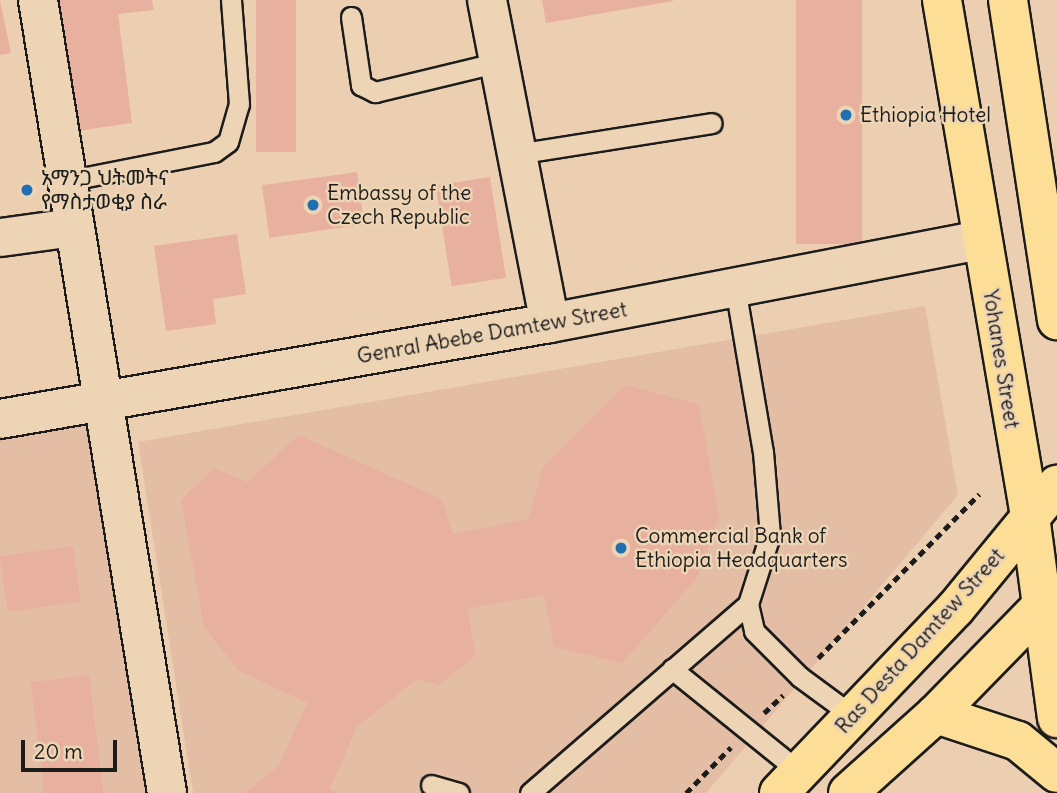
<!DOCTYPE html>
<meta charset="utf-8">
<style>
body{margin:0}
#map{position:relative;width:1057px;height:793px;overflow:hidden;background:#ecceb0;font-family:Delius,"Noto Sans Ethiopic",sans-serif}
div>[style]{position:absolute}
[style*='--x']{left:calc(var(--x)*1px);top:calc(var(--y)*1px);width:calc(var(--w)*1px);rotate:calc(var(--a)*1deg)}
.built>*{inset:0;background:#e3bea5}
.building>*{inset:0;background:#e8b19f;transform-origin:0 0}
.path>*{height:4.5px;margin-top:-2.25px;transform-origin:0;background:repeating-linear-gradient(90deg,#1c1c1c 0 7px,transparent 0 12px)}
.roads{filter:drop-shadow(2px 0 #1c1c1c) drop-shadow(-2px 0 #1c1c1c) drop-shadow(0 2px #1c1c1c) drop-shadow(0 -2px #1c1c1c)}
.lane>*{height:19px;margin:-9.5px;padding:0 9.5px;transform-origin:9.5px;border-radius:9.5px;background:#ecd4b4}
.street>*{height:37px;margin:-18.5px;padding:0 18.5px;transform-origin:18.5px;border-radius:18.5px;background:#ecd4b4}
.secondary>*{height:38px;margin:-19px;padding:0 19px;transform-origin:19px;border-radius:19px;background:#ecd4b4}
.primary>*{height:38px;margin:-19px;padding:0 19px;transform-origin:19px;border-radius:19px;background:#fdde96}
.dots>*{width:19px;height:19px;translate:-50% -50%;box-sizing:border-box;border:4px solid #ecd4b4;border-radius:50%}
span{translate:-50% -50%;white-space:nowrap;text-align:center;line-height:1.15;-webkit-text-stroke:5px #ecd4b4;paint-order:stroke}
.poi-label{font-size:21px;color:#1c1c1c}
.left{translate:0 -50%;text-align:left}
.street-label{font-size:21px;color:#1c1c1c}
.scale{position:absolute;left:21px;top:740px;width:96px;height:32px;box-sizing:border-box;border:4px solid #1c1c1c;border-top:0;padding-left:9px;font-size:21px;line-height:24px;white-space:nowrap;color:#1c1c1c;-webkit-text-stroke:5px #ecd4b4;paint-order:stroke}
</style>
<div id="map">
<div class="built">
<div style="clip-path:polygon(925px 306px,958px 495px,706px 793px,193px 793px,138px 442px)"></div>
<div style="clip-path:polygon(103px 402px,152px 793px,0 793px,0 419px)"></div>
</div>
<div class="building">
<div style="clip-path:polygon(0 0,11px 53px,0 55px)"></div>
<div style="clip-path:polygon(59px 0,152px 0,154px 10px,118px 14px,132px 123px,77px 131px)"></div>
<div style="left:256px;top:0;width:40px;height:152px"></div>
<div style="clip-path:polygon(542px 0,673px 0,673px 1px,546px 23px)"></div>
<div style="left:796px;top:0;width:66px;height:244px"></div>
<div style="left:357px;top:172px;width:53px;height:96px;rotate:82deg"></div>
<div style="left:490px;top:177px;width:102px;height:55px;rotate:81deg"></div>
<div style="clip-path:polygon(237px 234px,246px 294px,213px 299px,216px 324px,166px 331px,154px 246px)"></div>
<div style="clip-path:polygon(625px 385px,699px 404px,719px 517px,697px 578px,622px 663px,554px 647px,544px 595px,467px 609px,476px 655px,439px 685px,417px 679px,357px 727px,330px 789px,338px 793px,245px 793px,279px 765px,307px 703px,238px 670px,204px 627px,181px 500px,214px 468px,247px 482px,299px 435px,442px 499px,453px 534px,529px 519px,542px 468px)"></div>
<div style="left:73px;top:546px;width:56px;height:74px;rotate:82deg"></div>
<div style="left:89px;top:675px;width:119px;height:59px;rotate:83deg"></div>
</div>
<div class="path">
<div style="--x:818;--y:658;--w:230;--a:-45.5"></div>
<div style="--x:764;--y:713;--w:26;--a:-43"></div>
<div style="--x:686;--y:793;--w:64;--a:-45.6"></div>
</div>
<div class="roads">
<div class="lane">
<div style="--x:351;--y:17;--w:69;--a:81.6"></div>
<div style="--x:361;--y:85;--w:16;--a:27"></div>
<div style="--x:375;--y:92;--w:128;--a:-13.6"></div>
<div style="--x:517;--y:154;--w:197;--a:-9"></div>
<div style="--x:66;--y:181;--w:151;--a:-11.1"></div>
<div style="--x:214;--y:152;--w:17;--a:-36"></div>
<div style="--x:228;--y:142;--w:40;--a:-74"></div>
<div style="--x:239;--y:104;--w:104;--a:-94.4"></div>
<div style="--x:735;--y:287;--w:167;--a:80.4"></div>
<div style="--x:763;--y:452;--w:83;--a:85.2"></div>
<div style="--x:770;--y:535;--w:72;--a:107.7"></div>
<div style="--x:748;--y:604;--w:28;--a:77"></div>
<div style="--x:754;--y:631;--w:65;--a:45"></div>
<div style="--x:800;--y:677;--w:66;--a:36.3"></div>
<div style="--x:672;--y:669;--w:166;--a:38.9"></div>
<div style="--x:431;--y:785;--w:29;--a:16"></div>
<div style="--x:530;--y:793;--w:289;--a:-40.9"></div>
</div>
<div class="street">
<div style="--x:0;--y:237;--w:74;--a:-7.8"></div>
</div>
<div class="secondary">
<div style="--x:38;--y:0;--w:803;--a:80.76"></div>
<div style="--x:487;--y:0;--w:329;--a:79"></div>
<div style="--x:0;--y:419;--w:558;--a:-9.9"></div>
<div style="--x:550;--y:323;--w:440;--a:-10.9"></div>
</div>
<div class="primary">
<div style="--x:942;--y:0;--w:523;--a:80.32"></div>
<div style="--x:1030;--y:516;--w:204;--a:82.4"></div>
<div style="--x:1008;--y:0;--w:324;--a:81.3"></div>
<div style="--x:936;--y:714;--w:86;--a:18.2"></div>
<div style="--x:1018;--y:741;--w:50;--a:39.4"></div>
<div style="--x:779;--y:793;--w:255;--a:-46.3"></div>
<div style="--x:955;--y:609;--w:161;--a:-50.6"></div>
<div style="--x:848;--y:793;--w:118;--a:-41.9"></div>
<div style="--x:936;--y:714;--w:166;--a:-45.7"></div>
</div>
</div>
<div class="dots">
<div style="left:846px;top:115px;background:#1f6fb2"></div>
<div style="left:27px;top:190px;background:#1f6fb2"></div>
<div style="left:313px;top:205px;background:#1f6fb2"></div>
<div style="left:621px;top:548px;background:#1f6fb2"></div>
</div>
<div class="poi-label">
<span class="left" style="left:860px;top:115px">Ethiopia Hotel</span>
<span class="left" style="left:41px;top:190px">አማንጋ ህትመትና<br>የማስታወቂያ ስራ</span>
<span class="left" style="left:327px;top:205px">Embassy of the<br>Czech Republic</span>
<span class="left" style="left:635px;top:548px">Commercial Bank of<br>Ethiopia Headquarters</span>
</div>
<div class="street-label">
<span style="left:492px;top:333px;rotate:-10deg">Genral Abebe Damtew Street</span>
<span style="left:1001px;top:359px;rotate:81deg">Yohanes Street</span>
<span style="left:920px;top:641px;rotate:-48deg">Ras Desta Damtew Street</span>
</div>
<div class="scale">20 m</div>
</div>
